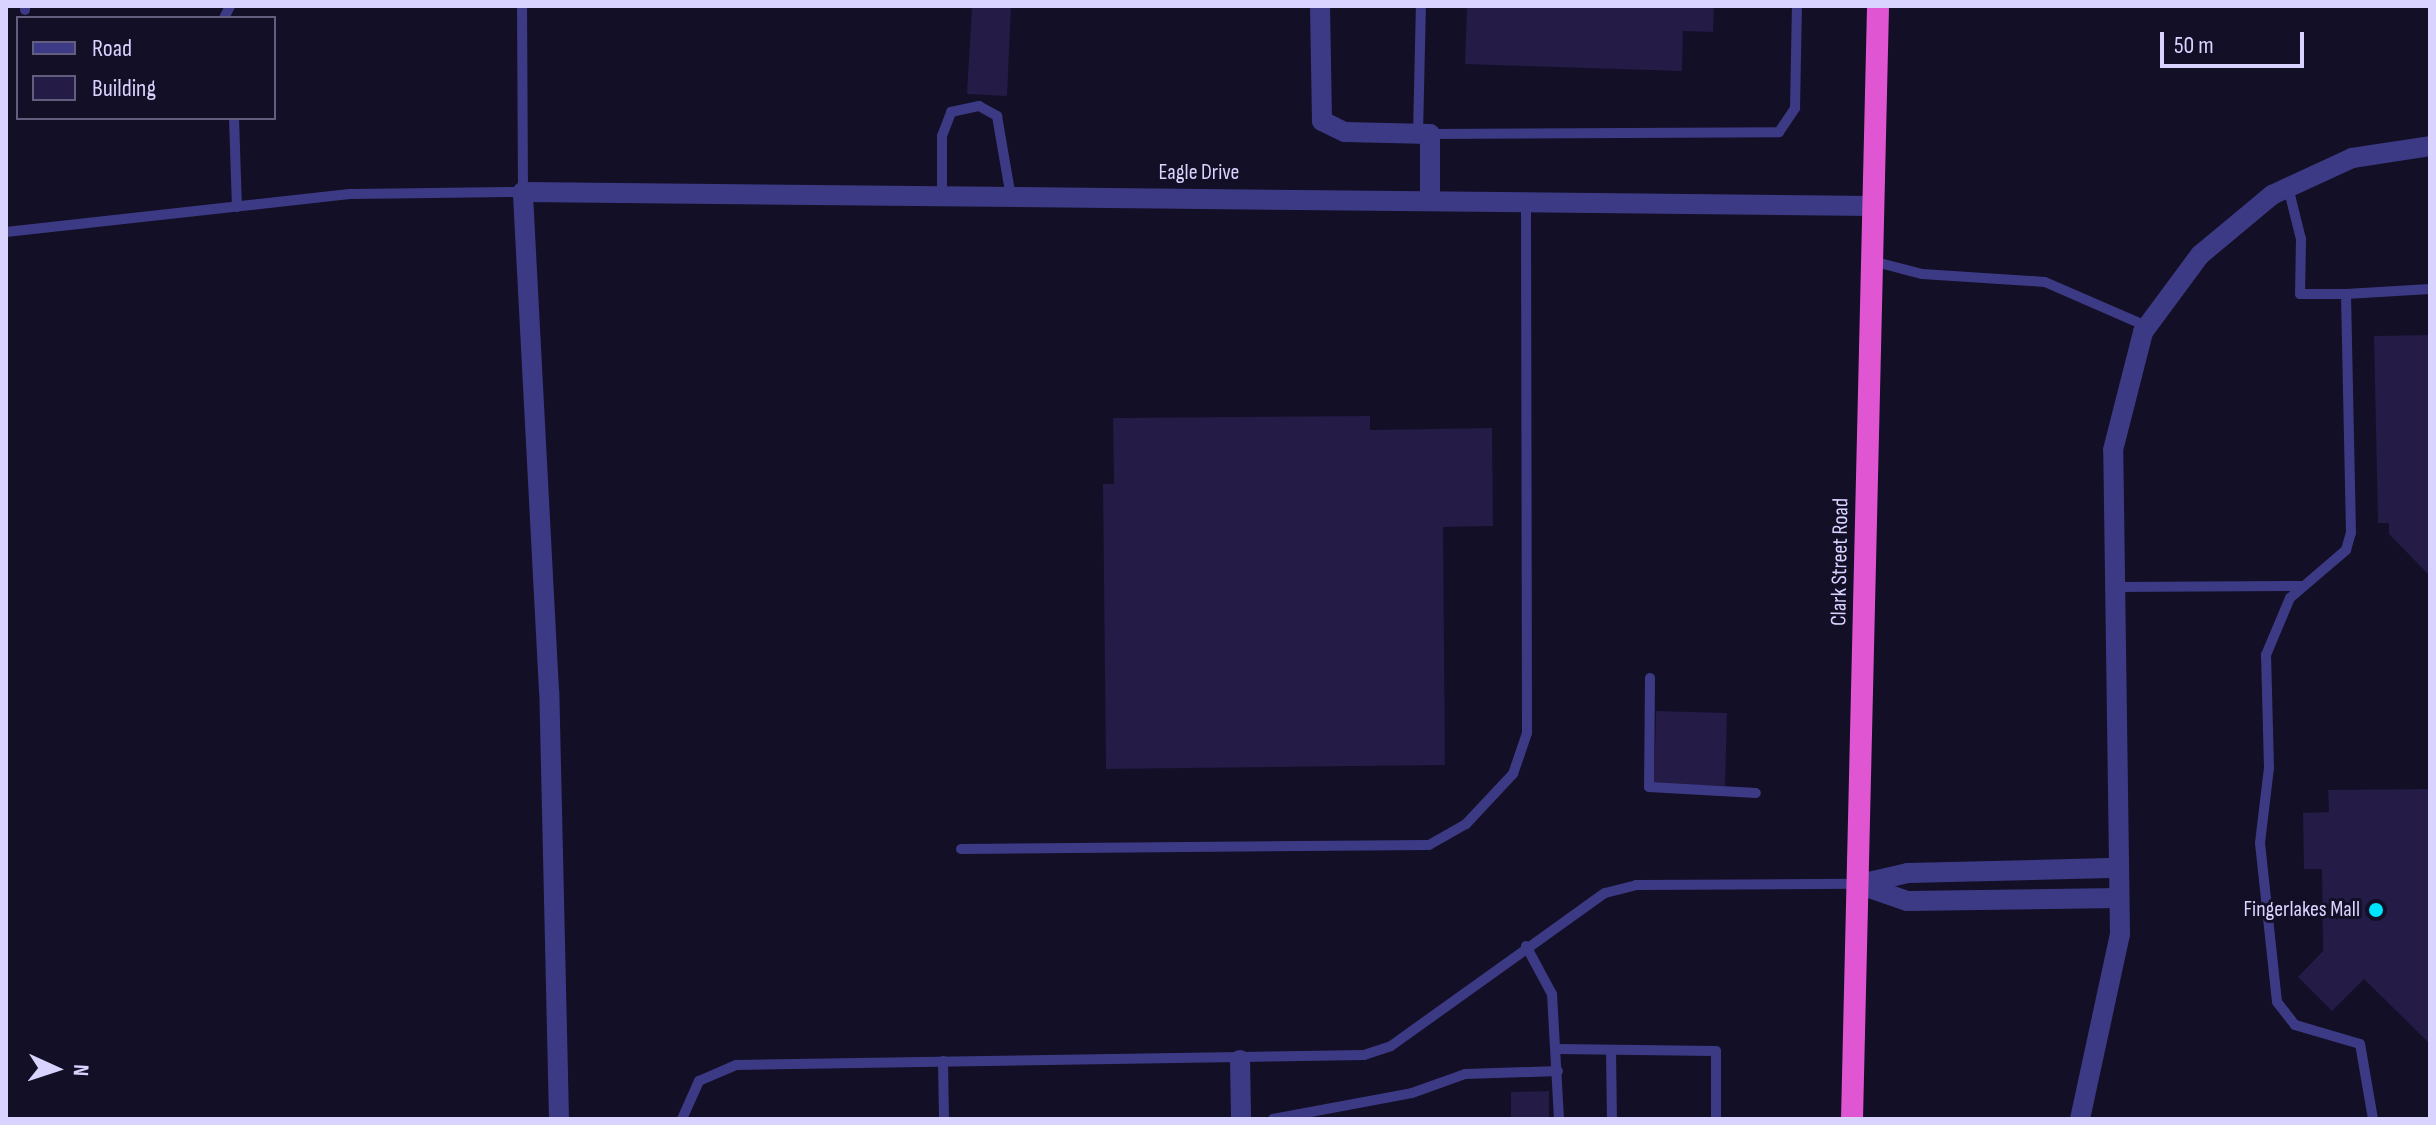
<!DOCTYPE html>
<style>
body{margin:0}
#map{position:relative;width:2436px;height:1125px;overflow:hidden;background:#130f26;font-family:"Sofia Sans Condensed",sans-serif}
div>[style]{position:absolute}
.building>*{inset:0;background:#241b47}
.service>*{height:10px;margin:-5px;padding:0 5px;transform-origin:5px;border-radius:5px;background:#3d3a85}
.minor>*{height:20px;margin:-10px;padding:0 10px;transform-origin:10px;border-radius:10px;background:#3d3a85}
.trunk>*{height:22px;margin:-11px;padding:0 11px;transform-origin:11px;border-radius:11px;background:#e055d1}
.dots>*{width:22px;height:22px;translate:-50% -50%;box-sizing:border-box;border:4px solid #130f26;border-radius:50%}
span{translate:-50% -50%;white-space:nowrap;text-align:center;line-height:1.15;-webkit-text-stroke:6px #130f26;paint-order:stroke}
.street-label{font-size:22px;color:#d9d4ff}
.poi-label{font-size:22px;color:#d9d4ff}
.right{translate:-100% -50%;text-align:right}
.frame{position:absolute;inset:0;border:8px solid #d9d4ff;pointer-events:none}
.legend{position:absolute;left:16px;top:16px;width:260px;height:104px;box-sizing:border-box;background:#130f26;border:2px solid #625e7d;margin:0;padding:10px 14px;list-style:none;font-size:24px;color:#d9d4ff}
.legend li{display:flex;align-items:center;gap:16px;height:40px}
.legend b{width:40px;border:2px solid #625e7d}
.north{position:absolute;left:16px;top:1029px;width:80px;height:80px;-webkit-text-stroke:6px #130f26;paint-order:stroke;rotate:93deg;font-size:22px;font-weight:700;line-height:32px;text-align:center;color:#d9d4ff}
.north::after{content:'';display:block;margin:auto;width:28px;height:36px;background:#d9d4ff;clip-path:polygon(50% 0,100% 100%,50% 72%,0 100%)}
.scale{position:absolute;left:2160px;top:32px;width:144px;height:36px;box-sizing:border-box;border:4px solid #d9d4ff;border-top:0;padding-left:10px;font-size:24px;line-height:28px;white-space:nowrap;color:#d9d4ff;-webkit-text-stroke:6px #130f26;paint-order:stroke}
</style>
<div id="map">
<div class="building">
<i style="clip-path:polygon(972px 6px,1011px 6px,1007px 96px,967px 94px)"></i>
<i style="clip-path:polygon(1467px 6px,1714px 6px,1713px 32px,1683px 31px,1682px 71px,1465px 64px)"></i>
<i style="clip-path:polygon(2430px 335px,2430px 572px,2427px 573px,2389px 534px,2389px 523px,2378px 523px,2374px 336px)"></i>
<i style="clip-path:polygon(1370px 416px,1370px 430px,1492px 428px,1493px 526px,1443px 527px,1445px 765px,1106px 769px,1103px 484px,1114px 484px,1113px 418px)"></i>
<i style="clip-path:polygon(1656px 711px,1727px 713px,1725px 786px,1654px 784px)"></i>
<i style="clip-path:polygon(2430px 789px,2430px 1044px,2364px 979px,2332px 1011px,2298px 977px,2323px 951px,2322px 869px,2304px 869px,2303px 813px,2329px 812px,2328px 790px)"></i>
<i style="clip-path:polygon(1549px 1091px,1549px 1119px,1511px 1119px,1511px 1092px)"></i>
</div>
<div class="service">
<i style="left:25px;top:10px;width:4px;rotate:-90deg"></i>
<i style="left:224px;top:18px;width:13px;rotate:-63deg"></i>
<i style="left:234px;top:118px;width:89px;rotate:88.1deg"></i>
<i style="left:1418px;top:134px;width:128px;rotate:-88.7deg"></i>
<i style="left:1430px;top:134px;width:349px;rotate:-0.3deg"></i>
<i style="left:1779px;top:132px;width:29px;rotate:-56deg"></i>
<i style="left:1795px;top:108px;width:102px;rotate:-88.9deg"></i>
<i style="left:2288px;top:187px;width:54px;rotate:76deg"></i>
<i style="left:2301px;top:239px;width:55px;rotate:91deg"></i>
<i style="left:2300px;top:294px;width:46px"></i>
<i style="left:942px;top:196px;width:60px;rotate:-90deg"></i>
<i style="left:942px;top:136px;width:26px;rotate:-69deg"></i>
<i style="left:951px;top:112px;width:29px;rotate:-12deg"></i>
<i style="left:979px;top:106px;width:21px;rotate:29deg"></i>
<i style="left:997px;top:116px;width:82px;rotate:80.2deg"></i>
<i style="left:6px;top:232px;width:348px;rotate:-6.3deg"></i>
<i style="left:352px;top:194px;width:171px;rotate:-0.7deg"></i>
<i style="left:523px;top:192px;width:186px;rotate:-90.3deg"></i>
<i style="left:1872px;top:261px;width:52px;rotate:14.6deg"></i>
<i style="left:1922px;top:274px;width:123px;rotate:3.7deg"></i>
<i style="left:2045px;top:282px;width:110px;rotate:23.5deg"></i>
<i style="left:2115px;top:587px;width:185px;rotate:-0.3deg"></i>
<i style="left:1650px;top:678px;width:109px;rotate:90.5deg"></i>
<i style="left:1649px;top:787px;width:107px;rotate:3.2deg"></i>
<i style="left:961px;top:849px;width:468px;rotate:-0.5deg"></i>
<i style="left:1429px;top:845px;width:43px;rotate:-29.6deg"></i>
<i style="left:1466px;top:824px;width:69px;rotate:-46.8deg"></i>
<i style="left:1513px;top:774px;width:43px;rotate:-71.1deg"></i>
<i style="left:1527px;top:733px;width:532px;rotate:-90.11deg"></i>
<i style="left:1526px;top:946px;width:55px;rotate:61.6deg"></i>
<i style="left:1552px;top:994px;width:125px;rotate:86.8deg"></i>
<i style="left:1557px;top:1049px;width:159px;rotate:0.7deg"></i>
<i style="left:1716px;top:1051px;width:68px;rotate:90deg"></i>
<i style="left:1611px;top:1050px;width:69px;rotate:89.2deg"></i>
<i style="left:943px;top:1061px;width:58px;rotate:89deg"></i>
<i style="left:682px;top:1119px;width:42px;rotate:-65.9deg"></i>
<i style="left:699px;top:1081px;width:40px;rotate:-23.4deg"></i>
<i style="left:736px;top:1065px;width:628px;rotate:-0.91deg"></i>
<i style="left:1364px;top:1055px;width:28px;rotate:-18deg"></i>
<i style="left:1391px;top:1046px;width:263px;rotate:-35.6deg"></i>
<i style="left:1605px;top:893px;width:32px;rotate:-14deg"></i>
<i style="left:1636px;top:885px;width:222px;rotate:-0.3deg"></i>
<i style="left:1273px;top:1119px;width:141px;rotate:-10.6deg"></i>
<i style="left:1412px;top:1093px;width:56px;rotate:-19.7deg"></i>
<i style="left:1465px;top:1074px;width:93px;rotate:-1.8deg"></i>
<i style="left:2373px;top:1119px;width:76px;rotate:-99.8deg"></i>
<i style="left:2360px;top:1044px;width:68px;rotate:-163.7deg"></i>
<i style="left:2295px;top:1025px;width:29px;rotate:-128deg"></i>
<i style="left:2277px;top:1002px;width:160px;rotate:-96.1deg"></i>
<i style="left:2260px;top:843px;width:76px;rotate:-83.2deg"></i>
<i style="left:2269px;top:768px;width:113px;rotate:-91.5deg"></i>
<i style="left:2266px;top:655px;width:62px;rotate:-67.2deg"></i>
<i style="left:2290px;top:598px;width:74px;rotate:-40.6deg"></i>
<i style="left:2346px;top:550px;width:18px;rotate:-74deg"></i>
<i style="left:2351px;top:533px;width:239px;rotate:-91.2deg"></i>
<i style="left:2346px;top:294px;width:84px;rotate:-3.4deg"></i>
</div>
<div class="minor">
<i style="left:1320px;top:6px;width:115px;rotate:89deg"></i>
<i style="left:1322px;top:121px;width:25px;rotate:26deg"></i>
<i style="left:1345px;top:132px;width:85px;rotate:1.3deg"></i>
<i style="left:1430px;top:134px;width:63px;rotate:90deg"></i>
<i style="left:1858px;top:884px;width:52px;rotate:19.1deg"></i>
<i style="left:1907px;top:901px;width:212px;rotate:-0.8deg"></i>
<i style="left:1860px;top:884px;width:49px;rotate:-12.9deg"></i>
<i style="left:1908px;top:873px;width:211px;rotate:-1.4deg"></i>
<i style="left:1240px;top:1060px;width:59px;rotate:89deg"></i>
<i style="left:559px;top:1119px;width:428px;rotate:-91.3deg"></i>
<i style="left:549px;top:691px;width:500px;rotate:-93deg"></i>
<i style="left:523px;top:192px;width:1351px;rotate:0.59deg"></i>
<i style="left:2080px;top:1119px;width:189px;rotate:-77.8deg"></i>
<i style="left:2120px;top:934px;width:484px;rotate:-90.8deg"></i>
<i style="left:2113px;top:450px;width:122px;rotate:-75.7deg"></i>
<i style="left:2143px;top:332px;width:96px;rotate:-53.5deg"></i>
<i style="left:2200px;top:255px;width:94px;rotate:-39.8deg"></i>
<i style="left:2272px;top:195px;width:88px;rotate:-24.8deg"></i>
<i style="left:2352px;top:158px;width:79px;rotate:-8.7deg"></i>
</div>
<div class="trunk">
<i style="left:1852px;top:1119px;width:1113px;rotate:-88.66deg"></i>
</div>
<div class="dots">
<i style="left:2376px;top:910px;background:#00e5ff"></i>
</div>
<div class="street-label">
<span style="left:1199px;top:173px">Eagle Drive</span>
<span style="left:1840px;top:562px;rotate:-89deg">Clark Street Road</span>
</div>
<div class="poi-label">
<span class="right" style="left:2360px;top:910px">Fingerlakes Mall</span>
</div>
<div class="frame"></div>
<ul class="legend">
<li><b style="height:10px;background:#3d3a85"></b>Road</li>
<li><b style="height:22px;background:#241b47"></b>Building</li>
</ul>
<div class="north">N</div>
<div class="scale">50 m</div>
</div>
